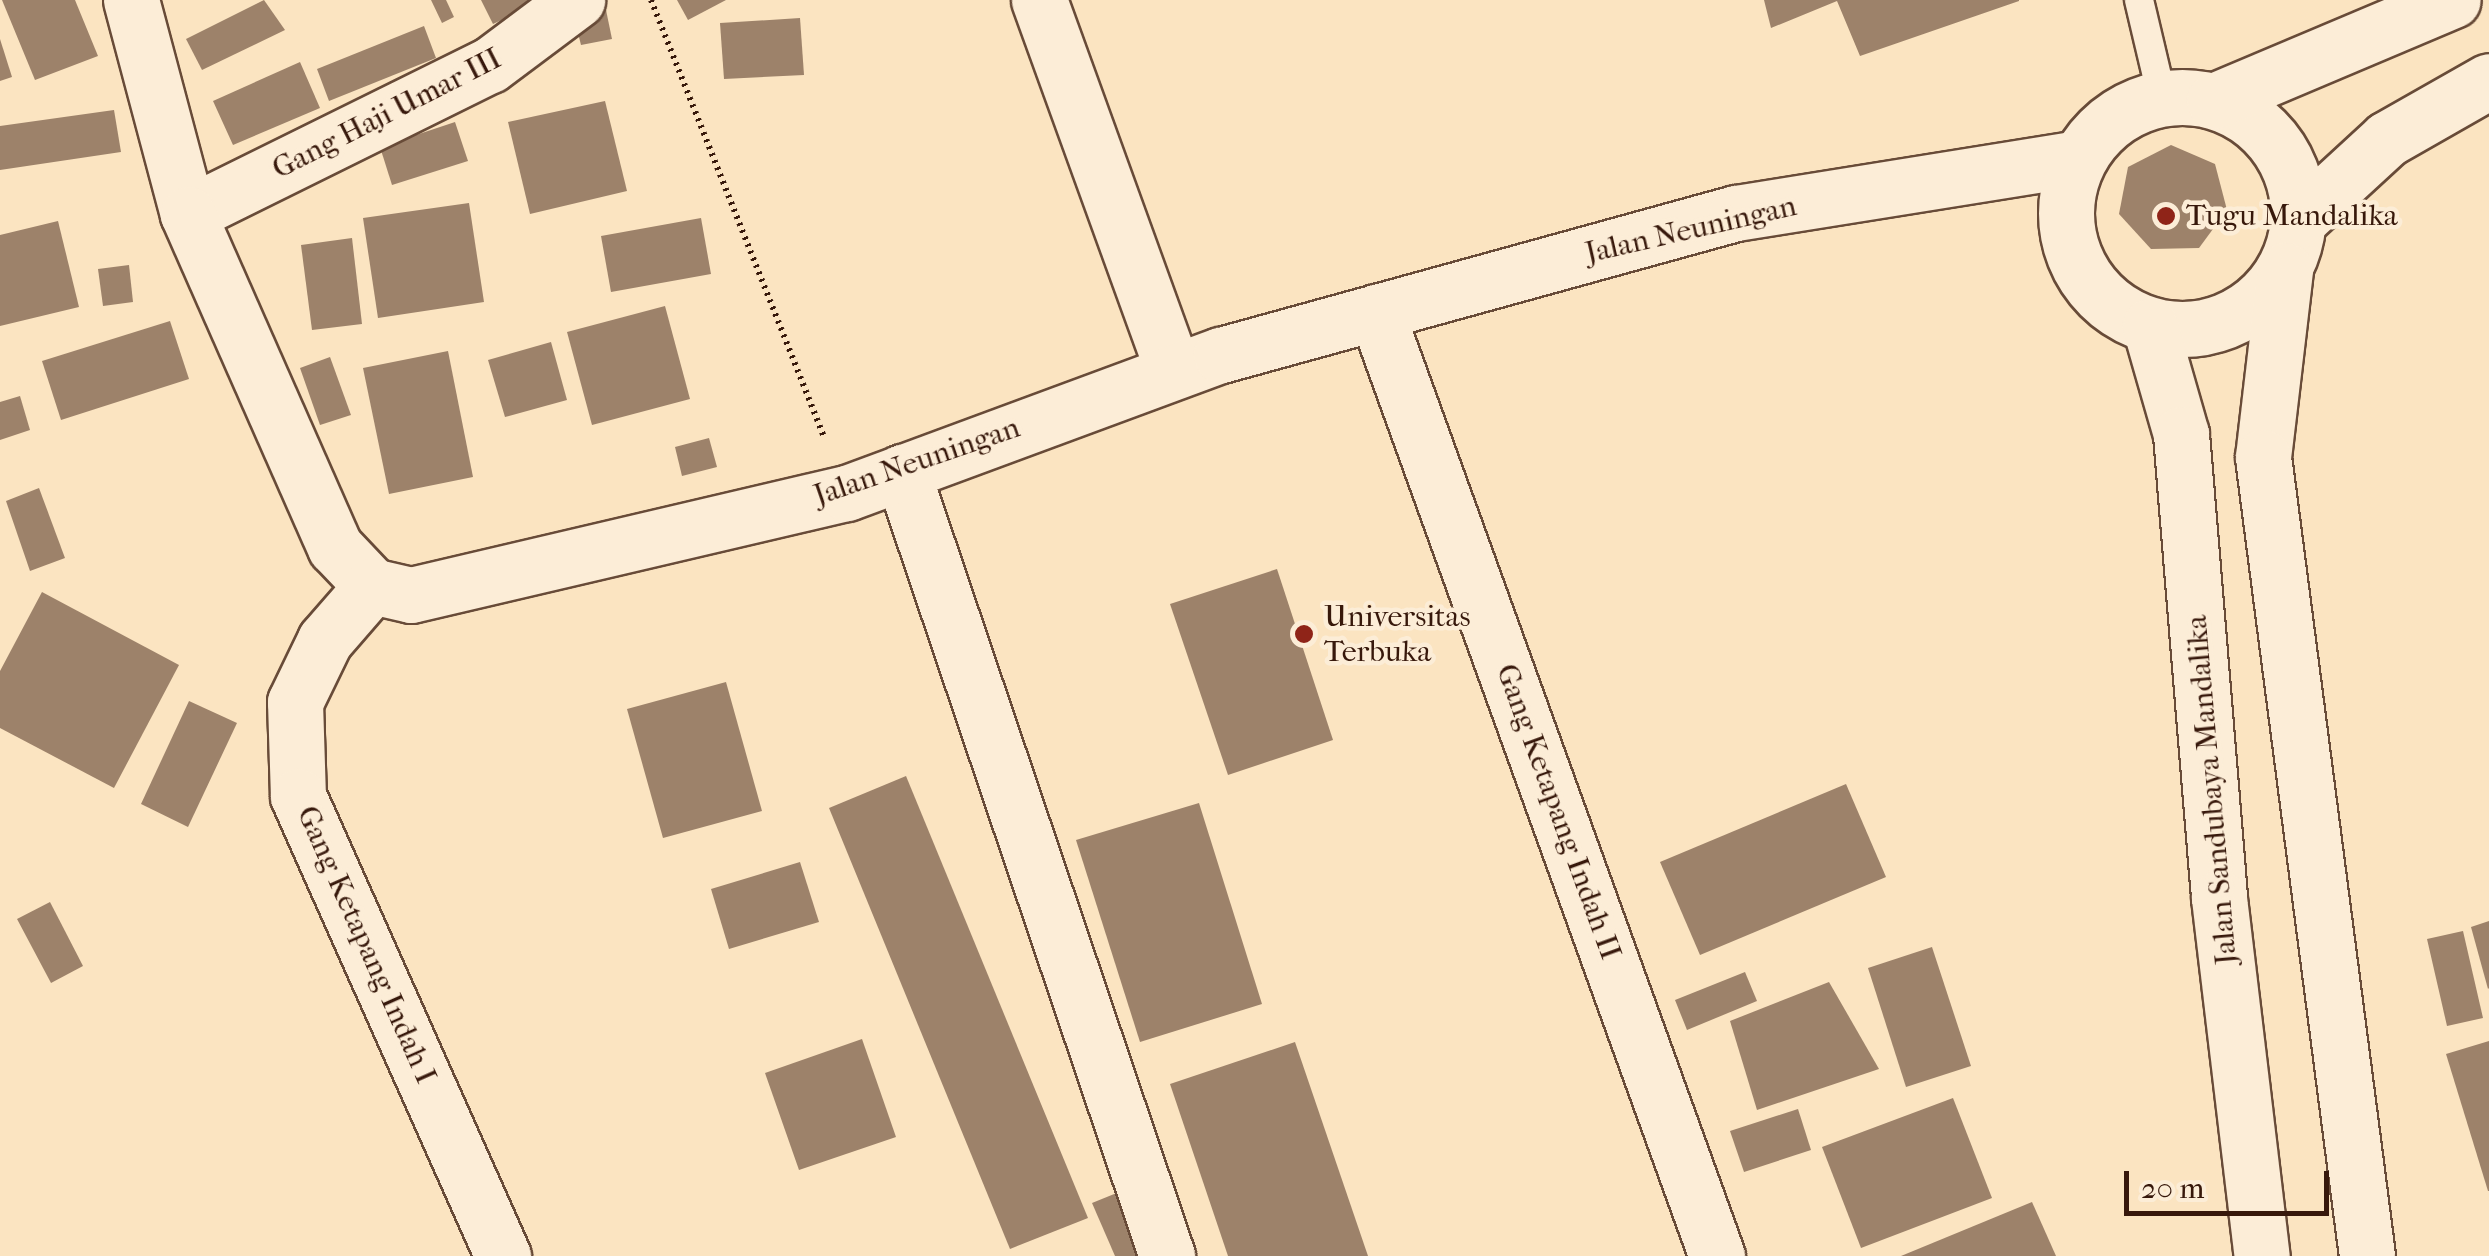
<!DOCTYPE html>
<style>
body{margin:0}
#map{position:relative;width:2489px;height:1256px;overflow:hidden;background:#fbe4c1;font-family:"IM FELL French Canon",serif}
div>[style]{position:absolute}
.building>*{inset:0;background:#9d826a}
.path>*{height:6px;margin-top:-3px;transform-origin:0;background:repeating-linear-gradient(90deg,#37180b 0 2.5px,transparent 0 7.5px)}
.roads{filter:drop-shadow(2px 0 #684b38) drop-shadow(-2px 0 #684b38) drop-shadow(0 2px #684b38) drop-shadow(0 -2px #684b38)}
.lane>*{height:28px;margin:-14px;padding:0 14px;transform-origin:14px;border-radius:14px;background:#fcedd7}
.street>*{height:55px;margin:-27.5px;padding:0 27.5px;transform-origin:27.5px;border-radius:27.5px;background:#fcedd7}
.secondary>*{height:55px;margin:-27.5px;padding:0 27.5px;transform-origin:27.5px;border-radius:27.5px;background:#fcedd7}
.secondary>.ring{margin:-27.5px;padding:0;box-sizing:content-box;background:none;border:55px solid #fcedd7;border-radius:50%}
.dots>*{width:28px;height:28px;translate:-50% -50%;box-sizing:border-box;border:5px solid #fcedd7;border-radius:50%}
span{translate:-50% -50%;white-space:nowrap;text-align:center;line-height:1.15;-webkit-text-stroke:9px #fcedd7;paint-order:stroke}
.street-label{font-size:30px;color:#37180b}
.poi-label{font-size:30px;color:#37180b}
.left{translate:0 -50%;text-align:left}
.scale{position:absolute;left:2124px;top:1171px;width:205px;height:45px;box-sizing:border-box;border:5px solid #37180b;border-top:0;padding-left:12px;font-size:30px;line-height:35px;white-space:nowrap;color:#37180b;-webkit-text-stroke:8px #fcedd7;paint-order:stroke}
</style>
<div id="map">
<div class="building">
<i style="clip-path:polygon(2px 0,75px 0,98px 56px,35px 80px)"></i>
<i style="clip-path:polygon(264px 0,285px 30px,202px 70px,186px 39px)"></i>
<i style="clip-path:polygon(431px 0,446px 0,454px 17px,442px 23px)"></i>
<i style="clip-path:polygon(481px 0,531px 0,533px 5px,493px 24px)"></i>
<i style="clip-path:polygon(677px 0,726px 0,688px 20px)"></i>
<i style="clip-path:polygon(1764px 0,2019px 0,2019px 1px,1860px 56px,1837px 1px,1771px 28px)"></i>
<i style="clip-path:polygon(606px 10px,612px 39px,581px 45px,574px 17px)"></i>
<i style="clip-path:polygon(800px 18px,804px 75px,724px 79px,720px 23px)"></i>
<i style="clip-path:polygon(424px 26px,436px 58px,329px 101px,317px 69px)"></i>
<i style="clip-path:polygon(0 39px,12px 77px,0 81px)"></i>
<i style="clip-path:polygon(300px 62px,320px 108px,233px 145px,213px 101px)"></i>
<i style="clip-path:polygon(605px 101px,627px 191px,530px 214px,508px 122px)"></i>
<i style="clip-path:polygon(114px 110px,121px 152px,0 170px,0 126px)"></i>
<i style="clip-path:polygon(455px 122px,468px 161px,392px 185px,380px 147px)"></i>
<i style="clip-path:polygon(2171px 145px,2215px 164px,2227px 210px,2199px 248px,2151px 249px,2119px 214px,2128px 167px)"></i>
<i style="clip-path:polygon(469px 203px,484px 302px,378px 318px,363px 218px)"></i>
<i style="clip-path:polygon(701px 218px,711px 274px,611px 292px,601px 236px)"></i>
<i style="clip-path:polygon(58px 221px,79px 307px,0 326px,0 235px)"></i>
<i style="clip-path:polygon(352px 238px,362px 324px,312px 330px,301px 245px)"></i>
<i style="clip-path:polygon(129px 265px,133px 302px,103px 306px,98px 269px)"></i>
<i style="clip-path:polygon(665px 306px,690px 399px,592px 425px,567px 332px)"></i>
<i style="clip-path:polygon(170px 321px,189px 379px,61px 420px,42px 361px)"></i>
<i style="clip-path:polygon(551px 342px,567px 400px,505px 417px,488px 360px)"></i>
<i style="clip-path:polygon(448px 351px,473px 477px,389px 494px,363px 368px)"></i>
<i style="clip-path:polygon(330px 357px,351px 415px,320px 425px,300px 368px)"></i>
<i style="clip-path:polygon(20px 396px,30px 430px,0 440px,0 402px)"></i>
<i style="clip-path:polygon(709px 438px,717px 467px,682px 476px,675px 447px)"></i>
<i style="clip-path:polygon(39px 488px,65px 558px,30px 571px,6px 501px)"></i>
<i style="clip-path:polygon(1277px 569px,1333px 740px,1228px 775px,1170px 604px)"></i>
<i style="clip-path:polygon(42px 592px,179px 665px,114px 788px,0 728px,0 671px)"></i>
<i style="clip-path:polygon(726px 682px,762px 811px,663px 838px,627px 709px)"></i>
<i style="clip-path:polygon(189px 701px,237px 723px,188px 827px,141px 804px)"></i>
<i style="clip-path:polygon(906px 776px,1088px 1218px,1010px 1249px,829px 808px)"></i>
<i style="clip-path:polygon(1846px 784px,1886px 877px,1700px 955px,1660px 862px)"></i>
<i style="clip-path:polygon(1199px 803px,1262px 1004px,1140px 1042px,1076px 840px)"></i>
<i style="clip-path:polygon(800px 862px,819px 922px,729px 949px,711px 889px)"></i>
<i style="clip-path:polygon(50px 902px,83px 966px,51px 983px,17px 919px)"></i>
<i style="clip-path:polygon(2489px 921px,2489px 988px,2488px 989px,2471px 927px)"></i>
<i style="clip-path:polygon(2463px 931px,2483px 1018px,2447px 1026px,2427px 939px)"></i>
<i style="clip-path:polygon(1932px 947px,1971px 1066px,1906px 1087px,1868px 968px)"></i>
<i style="clip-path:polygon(1745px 972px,1757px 1001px,1687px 1030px,1675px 1000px)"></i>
<i style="clip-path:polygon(1829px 982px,1879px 1069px,1757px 1110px,1730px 1021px)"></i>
<i style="clip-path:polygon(862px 1039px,896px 1137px,799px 1170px,765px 1073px)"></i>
<i style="clip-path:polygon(2489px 1041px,2489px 1191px,2488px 1191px,2446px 1054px)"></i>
<i style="clip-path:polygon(1295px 1042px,1368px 1256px,1228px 1256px,1170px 1084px)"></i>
<i style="clip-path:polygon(1953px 1098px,1992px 1198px,1861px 1248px,1822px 1147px)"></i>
<i style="clip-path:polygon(1798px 1109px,1811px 1150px,1744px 1172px,1730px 1131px)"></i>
<i style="clip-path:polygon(1129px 1188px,1151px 1256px,1115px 1256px,1092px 1203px)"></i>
<i style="clip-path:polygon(2032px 1202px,2056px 1256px,1901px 1256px)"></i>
</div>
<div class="path">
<i style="left:651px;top:0;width:469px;rotate:68.4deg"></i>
</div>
<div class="roads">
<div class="lane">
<i style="left:2139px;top:0;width:100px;rotate:76.7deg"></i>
</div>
<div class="street">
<i style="left:1039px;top:0;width:394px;rotate:70.1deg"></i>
<i style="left:188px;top:214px;width:337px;rotate:-26.3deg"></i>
<i style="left:490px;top:65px;width:109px;rotate:-36.8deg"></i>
<i style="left:1376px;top:312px;width:1004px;rotate:70.14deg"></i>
<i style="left:902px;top:472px;width:828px;rotate:71.32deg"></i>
</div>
<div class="secondary">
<i style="left:131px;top:0;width:221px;rotate:75.1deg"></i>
<i style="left:188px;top:214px;width:364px;rotate:66.2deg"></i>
<i style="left:335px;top:547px;width:54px;rotate:46.5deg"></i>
<i style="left:372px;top:586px;width:40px;rotate:13deg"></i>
<i style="left:411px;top:595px;width:448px;rotate:-13.2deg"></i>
<i style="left:847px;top:493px;width:399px;rotate:-20.3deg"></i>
<i style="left:1221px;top:355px;width:534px;rotate:-15.42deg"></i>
<i style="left:1736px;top:213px;width:347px;rotate:-9.1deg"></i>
<i class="ring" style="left:2066px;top:97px;width:177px;height:177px"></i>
<i style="left:2214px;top:101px;width:259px;rotate:-22.9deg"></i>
<i style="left:2299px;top:220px;width:120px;rotate:-42.6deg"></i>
<i style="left:2387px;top:139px;width:117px;rotate:-29.6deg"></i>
<i style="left:2285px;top:270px;width:188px;rotate:96.7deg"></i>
<i style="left:2263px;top:457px;width:806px;rotate:82.58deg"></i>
<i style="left:2150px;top:326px;width:112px;rotate:74deg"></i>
<i style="left:2181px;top:434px;width:466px;rotate:85.3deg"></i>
<i style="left:2219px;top:898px;width:361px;rotate:83.2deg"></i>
<i style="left:372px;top:586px;width:72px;rotate:131deg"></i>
<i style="left:325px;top:640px;width:69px;rotate:115.8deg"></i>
<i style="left:295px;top:702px;width:94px;rotate:88.2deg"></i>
<i style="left:298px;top:796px;width:504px;rotate:65.98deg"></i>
</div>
</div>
<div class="dots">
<i style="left:2166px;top:216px;background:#8f2418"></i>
<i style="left:1304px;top:634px;background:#8f2418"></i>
</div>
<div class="street-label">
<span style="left:387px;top:114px;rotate:-27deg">Gang Haji Umar III</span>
<span style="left:1691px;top:230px;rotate:-13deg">Jalan Neuningan</span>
<span style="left:917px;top:462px;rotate:-19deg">Jalan Neuningan</span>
<span style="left:2212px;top:790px;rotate:-95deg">Jalan Sandubaya Mandalika</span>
<span style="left:1558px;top:812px;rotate:70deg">Gang Ketapang Indah II</span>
<span style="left:366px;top:945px;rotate:66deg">Gang Ketapang Indah I</span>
</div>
<div class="poi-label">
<span class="left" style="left:2186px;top:216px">Tugu Mandalika</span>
<span class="left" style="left:1324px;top:634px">Universitas<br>Terbuka</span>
</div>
<div class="scale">20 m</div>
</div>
